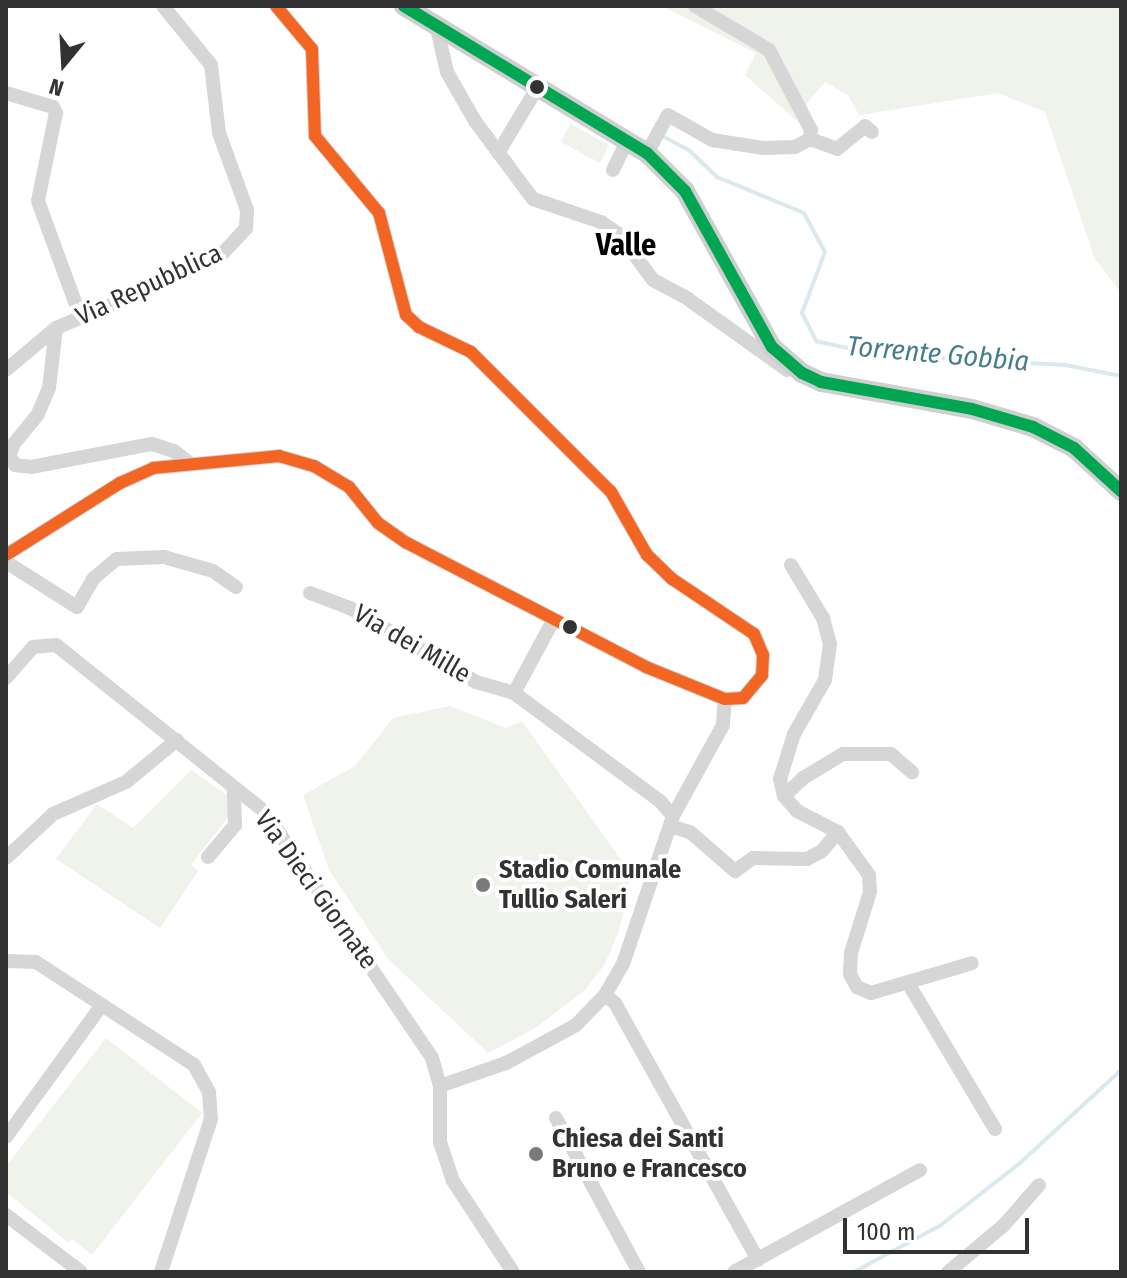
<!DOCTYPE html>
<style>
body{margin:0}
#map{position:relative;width:1127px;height:1278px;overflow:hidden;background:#fff;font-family:"Fira Sans Condensed",sans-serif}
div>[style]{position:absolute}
.green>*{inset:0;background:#f0f2ec}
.stream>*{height:4px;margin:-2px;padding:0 2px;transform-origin:2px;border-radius:2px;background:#dae9ee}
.street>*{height:14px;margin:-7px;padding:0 7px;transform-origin:7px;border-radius:7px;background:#d6d6d6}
.secondary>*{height:20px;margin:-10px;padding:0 10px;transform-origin:10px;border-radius:10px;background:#cfcfcf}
.bus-1>*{height:12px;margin:-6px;padding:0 6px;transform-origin:6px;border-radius:6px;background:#f26522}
.bus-2>*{height:12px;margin:-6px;padding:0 6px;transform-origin:6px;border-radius:6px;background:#00a651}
.dots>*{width:22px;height:22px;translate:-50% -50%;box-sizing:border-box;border:4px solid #fff;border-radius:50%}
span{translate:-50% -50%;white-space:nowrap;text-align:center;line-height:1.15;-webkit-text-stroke:8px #fff;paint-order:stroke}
.street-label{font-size:26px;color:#323232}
.poi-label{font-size:26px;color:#323232;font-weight:700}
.left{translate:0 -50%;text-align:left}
.water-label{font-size:28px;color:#457d8f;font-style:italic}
.quarter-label{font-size:30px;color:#000;font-weight:700}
.frame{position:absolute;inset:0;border:8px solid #323232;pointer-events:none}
.north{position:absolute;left:24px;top:24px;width:80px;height:80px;-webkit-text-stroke:6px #fff;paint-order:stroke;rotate:198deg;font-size:22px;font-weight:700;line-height:32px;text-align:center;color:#323232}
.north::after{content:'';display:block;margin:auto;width:28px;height:36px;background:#323232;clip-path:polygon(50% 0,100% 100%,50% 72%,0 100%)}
.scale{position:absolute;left:843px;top:1218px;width:186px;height:36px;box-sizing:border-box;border:4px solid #323232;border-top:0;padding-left:10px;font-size:24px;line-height:28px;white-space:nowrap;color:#323232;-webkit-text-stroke:6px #fff;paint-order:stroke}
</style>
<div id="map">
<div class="green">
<i style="clip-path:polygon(662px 6px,1121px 6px,1121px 293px,1095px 259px,1045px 112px,998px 93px,859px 115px,848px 95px,825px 82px,804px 107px,805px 128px,745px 75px,756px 53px)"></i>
<i style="clip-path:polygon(570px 124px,609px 145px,600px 163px,561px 142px)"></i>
<i style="clip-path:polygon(450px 706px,506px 728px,522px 721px,635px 879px,620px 891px,627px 900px,618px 933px,605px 964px,585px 990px,537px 1027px,488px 1053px,388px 959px,329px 870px,303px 795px,355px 766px,393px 718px)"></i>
<i style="clip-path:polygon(191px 770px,228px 796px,229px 816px,191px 865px,198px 871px,160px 928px,56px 859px,97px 804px,133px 828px)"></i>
<i style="clip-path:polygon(106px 1038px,202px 1113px,92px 1255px,72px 1239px,69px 1243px,6px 1192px,6px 1166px)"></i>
</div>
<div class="stream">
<i style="left:664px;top:137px;width:30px;rotate:28deg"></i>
<i style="left:690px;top:151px;width:37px;rotate:44deg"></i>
<i style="left:717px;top:177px;width:94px;rotate:22.5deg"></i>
<i style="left:804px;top:213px;width:44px;rotate:61.7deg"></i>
<i style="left:825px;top:252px;width:65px;rotate:110.7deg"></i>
<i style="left:802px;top:313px;width:31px;rotate:63deg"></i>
<i style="left:816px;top:341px;width:59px;rotate:12.6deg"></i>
<i style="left:874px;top:354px;width:191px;rotate:3.3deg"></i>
<i style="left:1065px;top:365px;width:57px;rotate:11.1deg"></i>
<i style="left:854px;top:1272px;width:99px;rotate:-28.4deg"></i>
<i style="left:941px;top:1225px;width:100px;rotate:-38.1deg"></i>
<i style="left:1020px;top:1163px;width:137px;rotate:-42.6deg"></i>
</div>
<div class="street">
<i style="left:695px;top:6px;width:86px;rotate:30.7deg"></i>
<i style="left:769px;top:50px;width:90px;rotate:62.3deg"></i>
<i style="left:811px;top:130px;width:9px;rotate:96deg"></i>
<i style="left:437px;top:28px;width:45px;rotate:77.2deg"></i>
<i style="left:447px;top:72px;width:56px;rotate:60.3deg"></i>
<i style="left:475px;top:121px;width:97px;rotate:53.4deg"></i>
<i style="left:533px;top:199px;width:72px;rotate:18.7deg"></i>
<i style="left:601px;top:222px;width:22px;rotate:34deg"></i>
<i style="left:619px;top:234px;width:57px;rotate:53.5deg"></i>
<i style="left:653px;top:280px;width:40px;rotate:28deg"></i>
<i style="left:688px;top:299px;width:122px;rotate:35.6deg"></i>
<i style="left:6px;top:93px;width:49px;rotate:16.6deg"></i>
<i style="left:53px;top:107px;width:7px;rotate:63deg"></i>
<i style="left:56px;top:113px;width:90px;rotate:101.6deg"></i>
<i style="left:38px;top:201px;width:122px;rotate:69.9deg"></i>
<i style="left:498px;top:153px;width:74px;rotate:-58.9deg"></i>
<i style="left:647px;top:153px;width:43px;rotate:-61.1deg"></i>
<i style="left:668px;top:115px;width:51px;rotate:29.6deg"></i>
<i style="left:712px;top:140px;width:53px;rotate:8.7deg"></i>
<i style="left:764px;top:148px;width:31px;rotate:-2deg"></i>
<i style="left:795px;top:147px;width:17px;rotate:-28deg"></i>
<i style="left:810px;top:139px;width:29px;rotate:20deg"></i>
<i style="left:837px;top:149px;width:36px;rotate:-39deg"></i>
<i style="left:865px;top:126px;width:9px;rotate:41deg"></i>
<i style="left:613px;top:170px;width:32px;rotate:-64deg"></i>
<i style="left:56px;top:328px;width:60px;rotate:96.7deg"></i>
<i style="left:49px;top:388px;width:28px;rotate:113deg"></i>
<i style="left:38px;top:414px;width:38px;rotate:129deg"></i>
<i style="left:14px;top:444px;width:13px;rotate:113deg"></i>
<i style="left:9px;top:456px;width:11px;rotate:56deg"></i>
<i style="left:15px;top:465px;width:16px;rotate:7deg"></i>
<i style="left:31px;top:467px;width:123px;rotate:-10.8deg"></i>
<i style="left:152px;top:444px;width:23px;rotate:18deg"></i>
<i style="left:174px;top:451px;width:18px;rotate:38deg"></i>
<i style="left:6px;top:370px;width:65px;rotate:-40deg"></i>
<i style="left:56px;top:328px;width:138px;rotate:-23deg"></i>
<i style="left:183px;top:274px;width:45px;rotate:-27.7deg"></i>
<i style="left:223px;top:253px;width:34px;rotate:-47deg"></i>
<i style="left:246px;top:228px;width:18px;rotate:-87deg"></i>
<i style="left:247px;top:210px;width:82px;rotate:-110deg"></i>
<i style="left:219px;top:133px;width:68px;rotate:-96.7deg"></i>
<i style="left:211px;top:65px;width:76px;rotate:-129.1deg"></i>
<i style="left:6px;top:555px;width:135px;rotate:-32.3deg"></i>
<i style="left:120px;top:483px;width:36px;rotate:-24deg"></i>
<i style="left:153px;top:468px;width:127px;rotate:-5.4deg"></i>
<i style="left:279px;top:456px;width:36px;rotate:16deg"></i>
<i style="left:314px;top:466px;width:41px;rotate:31deg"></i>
<i style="left:349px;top:487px;width:46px;rotate:51.1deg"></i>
<i style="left:378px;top:523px;width:35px;rotate:35deg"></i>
<i style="left:407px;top:543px;width:269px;rotate:27.4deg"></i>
<i style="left:646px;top:667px;width:85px;rotate:22.1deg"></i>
<i style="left:725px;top:699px;width:18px;rotate:-3deg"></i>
<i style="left:743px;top:698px;width:30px;rotate:-50deg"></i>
<i style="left:762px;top:675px;width:20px;rotate:-87deg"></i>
<i style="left:763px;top:655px;width:23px;rotate:-113deg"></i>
<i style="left:754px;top:634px;width:99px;rotate:-146.1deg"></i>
<i style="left:672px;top:579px;width:35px;rotate:-136deg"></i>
<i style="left:647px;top:555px;width:73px;rotate:-119.7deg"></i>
<i style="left:611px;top:492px;width:198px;rotate:-135deg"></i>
<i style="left:471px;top:352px;width:58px;rotate:-154.3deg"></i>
<i style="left:419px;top:327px;width:18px;rotate:-137deg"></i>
<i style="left:406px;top:315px;width:106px;rotate:-104.8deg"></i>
<i style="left:379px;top:213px;width:100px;rotate:-129.7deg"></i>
<i style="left:315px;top:136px;width:87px;rotate:-92deg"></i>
<i style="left:312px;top:49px;width:56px;rotate:-129.9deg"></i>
<i style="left:6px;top:562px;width:84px;rotate:32.4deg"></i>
<i style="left:77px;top:607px;width:34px;rotate:-60deg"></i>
<i style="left:94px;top:578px;width:30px;rotate:-40deg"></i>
<i style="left:117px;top:559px;width:47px;rotate:-2.4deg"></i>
<i style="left:164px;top:557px;width:51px;rotate:15.9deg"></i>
<i style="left:213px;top:571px;width:28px;rotate:35deg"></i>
<i style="left:791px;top:565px;width:62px;rotate:58.9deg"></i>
<i style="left:823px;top:618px;width:27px;rotate:75deg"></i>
<i style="left:830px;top:644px;width:36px;rotate:98deg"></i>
<i style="left:825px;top:680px;width:62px;rotate:119.9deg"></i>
<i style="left:794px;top:734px;width:47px;rotate:107.3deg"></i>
<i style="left:780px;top:779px;width:17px;rotate:77deg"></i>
<i style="left:784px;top:796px;width:20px;rotate:49deg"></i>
<i style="left:797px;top:811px;width:46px;rotate:27.1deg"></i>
<i style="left:310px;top:593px;width:43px;rotate:20.6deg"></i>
<i style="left:350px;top:608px;width:146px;rotate:30.4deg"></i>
<i style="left:476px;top:682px;width:40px;rotate:16deg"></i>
<i style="left:514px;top:693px;width:182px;rotate:36.5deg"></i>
<i style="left:660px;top:801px;width:20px;rotate:49deg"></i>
<i style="left:6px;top:678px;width:41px;rotate:-48.9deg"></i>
<i style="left:33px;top:647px;width:23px;rotate:-5deg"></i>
<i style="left:56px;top:645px;width:268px;rotate:38.6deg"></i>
<i style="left:265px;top:812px;width:297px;rotate:55.8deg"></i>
<i style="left:432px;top:1058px;width:29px;rotate:74deg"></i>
<i style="left:440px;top:1086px;width:56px;rotate:90deg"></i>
<i style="left:440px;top:1142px;width:41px;rotate:71.6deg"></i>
<i style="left:453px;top:1181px;width:109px;rotate:56.6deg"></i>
<i style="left:514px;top:693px;width:82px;rotate:-61.6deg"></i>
<i style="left:784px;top:796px;width:26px;rotate:-43deg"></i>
<i style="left:803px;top:778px;width:47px;rotate:-31deg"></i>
<i style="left:843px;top:754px;width:48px"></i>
<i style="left:891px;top:754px;width:28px;rotate:41deg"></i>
<i style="left:670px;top:826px;width:21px;rotate:17deg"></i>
<i style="left:690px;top:832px;width:60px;rotate:40.9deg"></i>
<i style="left:735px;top:871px;width:22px;rotate:-36deg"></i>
<i style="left:753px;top:858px;width:54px;rotate:1.1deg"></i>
<i style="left:807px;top:859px;width:17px;rotate:-28deg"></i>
<i style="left:822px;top:851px;width:25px;rotate:-50deg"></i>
<i style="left:838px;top:832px;width:53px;rotate:54.2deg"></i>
<i style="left:869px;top:875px;width:17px;rotate:87deg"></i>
<i style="left:870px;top:892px;width:64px;rotate:107.3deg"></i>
<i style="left:851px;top:953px;width:21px;rotate:93deg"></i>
<i style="left:850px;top:974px;width:15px;rotate:62deg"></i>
<i style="left:857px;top:987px;width:15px;rotate:23deg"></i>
<i style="left:871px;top:993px;width:105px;rotate:-16.5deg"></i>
<i style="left:208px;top:857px;width:42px;rotate:-49.8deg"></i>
<i style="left:235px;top:825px;width:38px;rotate:-92deg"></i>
<i style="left:6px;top:858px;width:64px;rotate:-43.1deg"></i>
<i style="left:53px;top:814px;width:80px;rotate:-23.7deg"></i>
<i style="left:126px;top:782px;width:66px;rotate:-39.5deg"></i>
<i style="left:6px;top:961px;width:30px;rotate:2deg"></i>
<i style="left:36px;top:962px;width:189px;rotate:33.1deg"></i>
<i style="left:194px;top:1065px;width:31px;rotate:61deg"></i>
<i style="left:209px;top:1092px;width:27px;rotate:86deg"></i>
<i style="left:211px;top:1119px;width:161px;rotate:108.1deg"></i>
<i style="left:908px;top:983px;width:170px;rotate:59.2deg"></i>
<i style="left:605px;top:995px;width:13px;rotate:39deg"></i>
<i style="left:615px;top:1003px;width:294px;rotate:60.9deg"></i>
<i style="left:440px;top:1086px;width:70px;rotate:-19.2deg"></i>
<i style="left:506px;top:1063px;width:80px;rotate:-28.5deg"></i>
<i style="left:576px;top:1025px;width:42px;rotate:-46deg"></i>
<i style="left:605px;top:995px;width:36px;rotate:-60deg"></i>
<i style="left:623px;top:964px;width:156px;rotate:-71.3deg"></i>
<i style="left:673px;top:816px;width:104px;rotate:-61.2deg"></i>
<i style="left:723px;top:725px;width:26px;rotate:-86deg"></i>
<i style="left:556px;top:1118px;width:175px;rotate:61.7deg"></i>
<i style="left:6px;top:1137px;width:163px;rotate:-54deg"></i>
<i style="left:6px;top:1215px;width:94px;rotate:37.2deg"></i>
<i style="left:734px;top:1272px;width:212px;rotate:-28.7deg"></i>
<i style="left:948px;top:1272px;width:73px;rotate:-40deg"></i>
<i style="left:1004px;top:1225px;width:53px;rotate:-48.8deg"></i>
</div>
<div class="secondary">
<i style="left:404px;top:6px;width:284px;rotate:31.2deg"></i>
<i style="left:647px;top:153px;width:54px;rotate:45deg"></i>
<i style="left:685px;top:191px;width:179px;rotate:60.9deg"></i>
<i style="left:772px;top:347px;width:40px;rotate:41deg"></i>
<i style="left:802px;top:373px;width:21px;rotate:25deg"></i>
<i style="left:821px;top:382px;width:153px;rotate:10.1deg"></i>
<i style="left:972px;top:409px;width:64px;rotate:16.4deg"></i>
<i style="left:1033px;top:427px;width:46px;rotate:27.1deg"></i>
<i style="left:1074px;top:448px;width:64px;rotate:42.5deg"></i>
</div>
<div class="bus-1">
<i style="left:6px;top:555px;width:135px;rotate:-32.3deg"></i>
<i style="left:120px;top:483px;width:36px;rotate:-24deg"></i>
<i style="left:153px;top:468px;width:127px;rotate:-5.4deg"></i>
<i style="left:279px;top:456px;width:36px;rotate:16deg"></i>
<i style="left:314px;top:466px;width:41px;rotate:31deg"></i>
<i style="left:349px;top:487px;width:46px;rotate:51.1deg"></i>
<i style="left:378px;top:523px;width:35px;rotate:35deg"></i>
<i style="left:407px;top:543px;width:269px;rotate:27.4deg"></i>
<i style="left:646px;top:667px;width:85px;rotate:22.1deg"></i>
<i style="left:725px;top:699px;width:18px;rotate:-3deg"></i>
<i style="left:743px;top:698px;width:30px;rotate:-50deg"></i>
<i style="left:762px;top:675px;width:20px;rotate:-87deg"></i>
<i style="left:763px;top:655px;width:23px;rotate:-113deg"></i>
<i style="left:754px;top:634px;width:99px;rotate:-146.1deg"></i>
<i style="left:672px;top:579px;width:35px;rotate:-136deg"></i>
<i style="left:647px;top:555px;width:73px;rotate:-119.7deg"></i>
<i style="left:611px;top:492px;width:198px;rotate:-135deg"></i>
<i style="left:471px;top:352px;width:58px;rotate:-154.3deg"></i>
<i style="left:419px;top:327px;width:18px;rotate:-137deg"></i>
<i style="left:406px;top:315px;width:106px;rotate:-104.8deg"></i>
<i style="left:379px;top:213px;width:100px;rotate:-129.7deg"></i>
<i style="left:315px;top:136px;width:87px;rotate:-92deg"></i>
<i style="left:312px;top:49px;width:56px;rotate:-129.9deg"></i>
</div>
<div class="bus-2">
<i style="left:404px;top:6px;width:284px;rotate:31.2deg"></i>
<i style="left:647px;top:153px;width:54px;rotate:45deg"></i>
<i style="left:685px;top:191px;width:179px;rotate:60.9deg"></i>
<i style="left:772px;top:347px;width:40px;rotate:41deg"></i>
<i style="left:802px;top:373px;width:21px;rotate:25deg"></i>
<i style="left:821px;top:382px;width:153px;rotate:10.1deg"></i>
<i style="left:972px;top:409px;width:64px;rotate:16.4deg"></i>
<i style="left:1033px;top:427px;width:46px;rotate:27.1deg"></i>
<i style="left:1074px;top:448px;width:64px;rotate:42.5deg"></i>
</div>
<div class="dots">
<i style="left:537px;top:87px;background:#323232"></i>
<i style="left:570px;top:627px;background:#323232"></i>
<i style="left:483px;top:885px;background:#7a7a7a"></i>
<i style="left:536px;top:1154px;background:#7a7a7a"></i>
</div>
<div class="street-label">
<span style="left:149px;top:285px;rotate:-25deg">Via Repubblica</span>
<span style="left:412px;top:644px;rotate:30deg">Via dei Mille</span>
<span style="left:316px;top:890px;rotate:54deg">Via Dieci Giornate</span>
</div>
<div class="poi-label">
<span class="left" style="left:499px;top:885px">Stadio Comunale<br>Tullio Saleri</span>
<span class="left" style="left:552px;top:1154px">Chiesa dei Santi<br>Bruno e Francesco</span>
</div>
<div class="water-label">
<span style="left:938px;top:354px;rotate:5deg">Torrente Gobbia</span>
</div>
<div class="quarter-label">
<span style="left:626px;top:245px">Valle</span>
</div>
<div class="frame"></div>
<div class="north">N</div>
<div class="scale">100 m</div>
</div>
